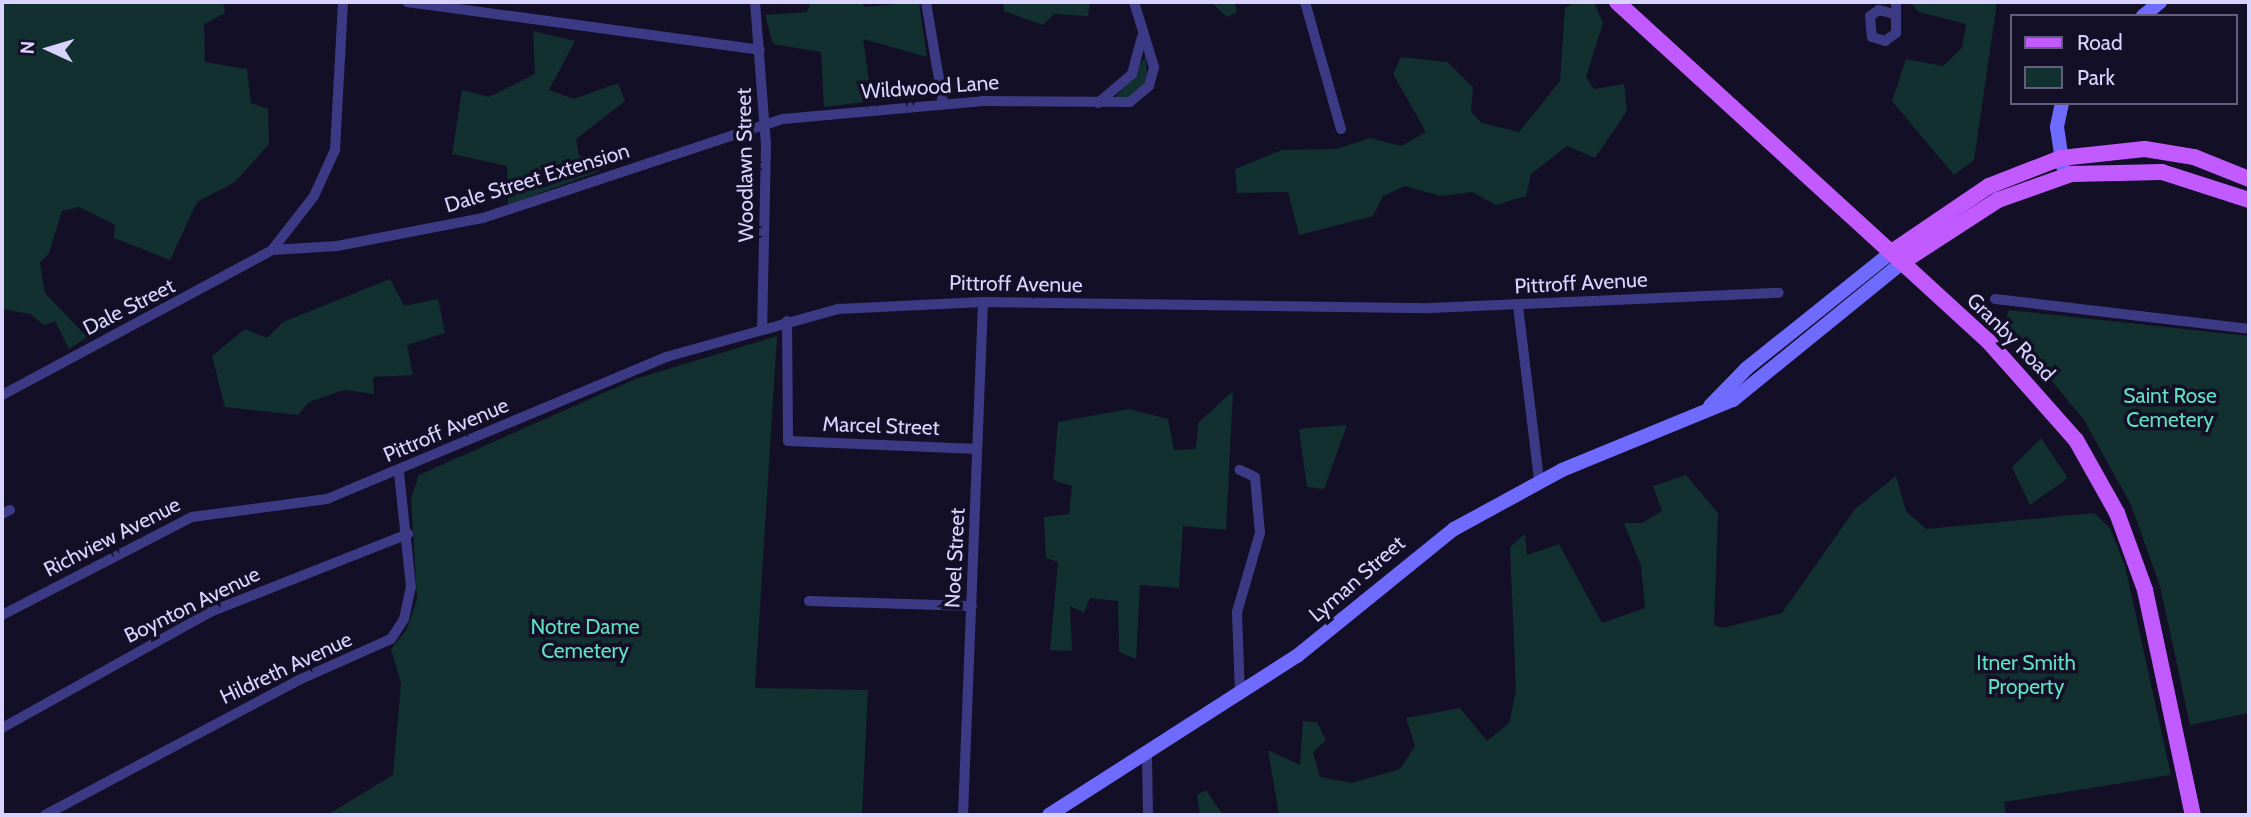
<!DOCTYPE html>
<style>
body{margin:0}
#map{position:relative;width:2251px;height:817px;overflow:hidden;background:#130f26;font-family:Cabin,sans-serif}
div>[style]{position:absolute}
.green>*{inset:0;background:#12302f}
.minor>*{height:10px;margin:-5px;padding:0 5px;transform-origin:5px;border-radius:5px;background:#3d3a85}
.secondary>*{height:14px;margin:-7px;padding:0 7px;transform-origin:7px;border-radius:7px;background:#6f6bff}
.primary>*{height:16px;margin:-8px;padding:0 8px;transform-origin:8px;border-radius:8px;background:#c25bff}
span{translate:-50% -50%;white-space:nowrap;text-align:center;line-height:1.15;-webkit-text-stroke:7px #130f26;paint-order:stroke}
.street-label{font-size:21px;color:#d9d4ff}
.park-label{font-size:21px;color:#5fe0c0}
.frame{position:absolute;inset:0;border:4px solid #d9d4ff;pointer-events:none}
.legend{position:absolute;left:2010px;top:14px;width:228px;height:91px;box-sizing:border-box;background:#130f26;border:2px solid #625e7d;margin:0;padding:9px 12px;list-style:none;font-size:21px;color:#d9d4ff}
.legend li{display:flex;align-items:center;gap:14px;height:35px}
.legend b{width:35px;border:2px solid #625e7d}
.north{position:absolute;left:14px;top:14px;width:70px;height:70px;-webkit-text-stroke:5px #130f26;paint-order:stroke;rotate:274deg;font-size:19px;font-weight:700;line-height:28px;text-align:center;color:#d9d4ff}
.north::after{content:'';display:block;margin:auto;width:24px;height:32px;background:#d9d4ff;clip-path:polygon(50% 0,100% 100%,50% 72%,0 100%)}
</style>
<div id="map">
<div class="green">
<i style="clip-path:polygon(2px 2px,223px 2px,225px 13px,204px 24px,205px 62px,247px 69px,251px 103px,268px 109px,269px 144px,235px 182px,197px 202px,170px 260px,114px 238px,115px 225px,79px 207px,62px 211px,49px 253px,40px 263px,45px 293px,87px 337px,69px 349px,55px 321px,44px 325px,30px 314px,2px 309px)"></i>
<i style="clip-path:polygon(811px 2px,862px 2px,864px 7px,919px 2px,927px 57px,863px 39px,872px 101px,824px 107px,821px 52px,773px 44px,765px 15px,807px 12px)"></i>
<i style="clip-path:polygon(1003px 2px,1090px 2px,1088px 16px,1054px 14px,1043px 25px,1004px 11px)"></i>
<i style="clip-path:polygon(1211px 2px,1234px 2px,1237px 12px,1227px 17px)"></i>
<i style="clip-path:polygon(1575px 2px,1594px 2px,1603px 23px,1586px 77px,1594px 89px,1624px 84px,1627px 111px,1595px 158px,1567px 146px,1531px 174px,1526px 196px,1496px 205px,1472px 192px,1440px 196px,1405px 186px,1383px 196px,1373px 216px,1299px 235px,1288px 192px,1237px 193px,1235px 169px,1282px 150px,1336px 149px,1370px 138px,1401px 146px,1426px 132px,1393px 74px,1401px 57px,1447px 62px,1473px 87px,1471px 112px,1482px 123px,1519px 132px,1560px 81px,1565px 8px)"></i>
<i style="clip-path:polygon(1910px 2px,1997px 2px,1974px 160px,1954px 175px,1892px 101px,1906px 59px,1943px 66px,1962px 48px,1966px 24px,1919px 12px)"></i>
<i style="clip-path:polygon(533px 31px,575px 41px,549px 90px,574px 99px,618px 83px,625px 101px,576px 139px,579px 156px,596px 157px,600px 171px,508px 205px,507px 166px,452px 154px,462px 90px,489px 97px,535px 74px)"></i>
<i style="clip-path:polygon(1146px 56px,1147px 83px,1127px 99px,1115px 98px)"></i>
<i style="clip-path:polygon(390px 279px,404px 306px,438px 299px,445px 333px,407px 345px,413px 375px,373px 377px,374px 394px,344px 390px,309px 402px,298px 415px,225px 407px,212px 356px,245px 329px,267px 338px,283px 322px)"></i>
<i style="clip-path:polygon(2009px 310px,2249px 336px,2249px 713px,2190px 725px,2160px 586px,2131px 505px,2084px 420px,2004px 323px)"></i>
<i style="clip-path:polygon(777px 336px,755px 688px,868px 690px,862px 815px,327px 815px,393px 775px,401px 683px,391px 649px,407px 629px,417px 599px,411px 498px,419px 475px,635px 379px)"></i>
<i style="clip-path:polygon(1233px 391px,1226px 530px,1183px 526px,1179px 588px,1140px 585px,1136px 659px,1119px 652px,1118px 601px,1090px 598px,1084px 613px,1070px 606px,1072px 651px,1050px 650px,1058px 562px,1046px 558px,1044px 517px,1069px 514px,1072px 486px,1053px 480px,1058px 422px,1129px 409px,1168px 419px,1174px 450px,1196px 449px,1198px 423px)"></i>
<i style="clip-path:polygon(1347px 425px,1324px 489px,1307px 487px,1299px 429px)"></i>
<i style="clip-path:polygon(2041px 438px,2068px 478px,2030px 505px,2012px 467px)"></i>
<i style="clip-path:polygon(1686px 475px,1718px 513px,1714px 625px,1723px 628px,1782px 613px,1855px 509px,1896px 476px,1906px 511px,1926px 529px,2094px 513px,2110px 528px,2125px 566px,2171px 775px,2004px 802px,2006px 815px,1279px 815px,1268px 750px,1300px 765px,1303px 721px,1317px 722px,1326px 740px,1313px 752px,1320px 777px,1352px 783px,1400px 769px,1415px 746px,1406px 718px,1460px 708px,1487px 741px,1509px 723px,1516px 691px,1510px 547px,1525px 534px,1527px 555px,1559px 544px,1602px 623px,1645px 608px,1641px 566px,1624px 523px,1642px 523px,1662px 511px,1653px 486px)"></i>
<i style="clip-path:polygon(1206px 790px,1223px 815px,1200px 815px,1197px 795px)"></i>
</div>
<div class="minor">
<i style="left:407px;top:2px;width:356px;rotate:7.7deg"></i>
<i style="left:755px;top:2px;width:142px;rotate:85.6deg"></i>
<i style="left:766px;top:144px;width:184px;rotate:91.2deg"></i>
<i style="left:926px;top:2px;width:102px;rotate:80.4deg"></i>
<i style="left:1305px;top:2px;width:132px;rotate:74.2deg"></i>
<i style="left:1894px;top:14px;width:16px;rotate:-165deg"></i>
<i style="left:1879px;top:10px;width:11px;rotate:146deg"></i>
<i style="left:1870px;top:16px;width:21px;rotate:85deg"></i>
<i style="left:1872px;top:37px;width:14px;rotate:17deg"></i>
<i style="left:1885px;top:41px;width:14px;rotate:-36deg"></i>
<i style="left:1896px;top:33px;width:31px;rotate:-90deg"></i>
<i style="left:1098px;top:103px;width:45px;rotate:-40.5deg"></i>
<i style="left:1132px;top:74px;width:38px;rotate:-75deg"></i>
<i style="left:272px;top:250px;width:65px;rotate:-3.5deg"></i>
<i style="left:337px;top:246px;width:149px;rotate:-10.9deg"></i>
<i style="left:483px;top:218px;width:316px;rotate:-18.3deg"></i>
<i style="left:783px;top:119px;width:201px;rotate:-5.1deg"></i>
<i style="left:983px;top:101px;width:147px;rotate:0.4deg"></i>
<i style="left:1130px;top:102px;width:25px;rotate:-40deg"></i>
<i style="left:1149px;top:86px;width:20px;rotate:-75deg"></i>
<i style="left:1154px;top:67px;width:68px;rotate:-107.1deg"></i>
<i style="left:1995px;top:299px;width:256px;rotate:6.7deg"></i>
<i style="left:1518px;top:306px;width:175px;rotate:83.1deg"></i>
<i style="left:787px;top:321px;width:120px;rotate:89.5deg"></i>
<i style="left:788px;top:441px;width:189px;rotate:2.4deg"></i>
<i style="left:2px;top:395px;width:306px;rotate:-28.2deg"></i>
<i style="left:272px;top:250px;width:68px;rotate:-52.1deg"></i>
<i style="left:314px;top:196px;width:51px;rotate:-65.5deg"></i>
<i style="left:335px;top:150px;width:148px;rotate:-86.9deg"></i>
<i style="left:2px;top:514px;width:9px;rotate:-27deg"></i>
<i style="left:809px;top:601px;width:163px;rotate:1.8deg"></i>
<i style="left:2px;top:615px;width:214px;rotate:-27.3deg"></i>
<i style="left:192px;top:517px;width:136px;rotate:-7.6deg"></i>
<i style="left:327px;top:499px;width:368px;rotate:-22.7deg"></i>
<i style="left:666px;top:357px;width:179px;rotate:-15.6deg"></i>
<i style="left:838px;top:309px;width:145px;rotate:-2.8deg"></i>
<i style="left:983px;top:302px;width:447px;rotate:0.8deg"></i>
<i style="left:1430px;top:308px;width:349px;rotate:-2.5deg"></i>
<i style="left:1240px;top:695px;width:83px;rotate:-92.1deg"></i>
<i style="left:1237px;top:612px;width:82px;rotate:-73.8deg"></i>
<i style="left:1260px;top:533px;width:56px;rotate:-95.1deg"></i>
<i style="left:1255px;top:477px;width:17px;rotate:-155deg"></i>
<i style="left:2px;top:728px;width:238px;rotate:-29.1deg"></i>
<i style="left:210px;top:612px;width:213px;rotate:-21.5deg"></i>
<i style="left:1147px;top:758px;width:57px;rotate:89deg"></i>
<i style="left:45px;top:815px;width:290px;rotate:-28deg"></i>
<i style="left:301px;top:679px;width:98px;rotate:-24deg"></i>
<i style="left:391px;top:639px;width:24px;rotate:-57deg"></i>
<i style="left:404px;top:619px;width:33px;rotate:-78deg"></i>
<i style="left:411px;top:587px;width:116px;rotate:-96deg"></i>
<i style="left:963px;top:815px;width:513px;rotate:-87.77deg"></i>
</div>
<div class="secondary">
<i style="left:2143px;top:16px;width:22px;rotate:-39deg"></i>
<i style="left:2062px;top:103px;width:25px;rotate:102deg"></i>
<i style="left:2057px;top:127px;width:40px;rotate:81.5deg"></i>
<i style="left:1710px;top:406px;width:53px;rotate:-45.8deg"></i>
<i style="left:1747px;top:368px;width:187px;rotate:-38.7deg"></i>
<i style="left:1049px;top:815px;width:295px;rotate:-32.7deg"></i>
<i style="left:1297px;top:656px;width:202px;rotate:-39deg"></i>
<i style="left:1454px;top:529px;width:123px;rotate:-28.6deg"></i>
<i style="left:1562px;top:470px;width:185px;rotate:-22.3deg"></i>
<i style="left:1733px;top:400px;width:220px;rotate:-39.1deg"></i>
</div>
<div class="primary">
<i style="left:1617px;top:2px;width:503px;rotate:42.42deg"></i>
<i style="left:1988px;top:341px;width:132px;rotate:48.4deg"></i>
<i style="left:2076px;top:440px;width:84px;rotate:60.7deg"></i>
<i style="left:2117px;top:513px;width:82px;rotate:70deg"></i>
<i style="left:2145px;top:590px;width:230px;rotate:78deg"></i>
<i style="left:1893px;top:251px;width:116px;rotate:-34.1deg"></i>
<i style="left:1989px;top:186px;width:77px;rotate:-21.3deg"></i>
<i style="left:2061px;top:158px;width:84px;rotate:-6.1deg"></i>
<i style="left:2145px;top:149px;width:50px;rotate:9.3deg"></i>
<i style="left:2194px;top:157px;width:59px;rotate:21.8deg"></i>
<i style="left:1904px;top:261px;width:112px;rotate:-33deg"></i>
<i style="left:1998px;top:200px;width:77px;rotate:-19.6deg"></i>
<i style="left:2071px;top:174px;width:91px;rotate:-1.3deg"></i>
<i style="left:2162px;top:172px;width:91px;rotate:17.8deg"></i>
</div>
<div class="street-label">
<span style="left:930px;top:87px;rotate:-4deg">Wildwood Lane</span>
<span style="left:745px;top:165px;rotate:-91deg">Woodlawn Street</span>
<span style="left:537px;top:178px;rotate:-17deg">Dale Street Extension</span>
<span style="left:1581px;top:283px;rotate:-3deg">Pittroff Avenue</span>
<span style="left:1016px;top:284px;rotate:1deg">Pittroff Avenue</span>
<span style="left:129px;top:307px;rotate:-27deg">Dale Street</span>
<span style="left:2011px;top:337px;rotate:45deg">Granby Road</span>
<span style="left:881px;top:426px;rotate:2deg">Marcel Street</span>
<span style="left:446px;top:430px;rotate:-23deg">Pittroff Avenue</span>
<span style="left:112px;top:537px;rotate:-27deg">Richview Avenue</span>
<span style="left:955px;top:558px;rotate:-87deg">Noel Street</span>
<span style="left:1357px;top:579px;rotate:-41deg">Lyman Street</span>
<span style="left:192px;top:605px;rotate:-26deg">Boynton Avenue</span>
<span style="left:286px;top:668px;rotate:-25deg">Hildreth Avenue</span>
</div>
<div class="park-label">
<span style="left:2170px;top:408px">Saint Rose<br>Cemetery</span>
<span style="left:585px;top:639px">Notre Dame<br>Cemetery</span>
<span style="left:2026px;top:675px">Itner Smith<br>Property</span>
</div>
<div class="frame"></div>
<ul class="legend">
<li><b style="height:9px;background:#c25bff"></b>Road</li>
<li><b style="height:19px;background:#12302f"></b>Park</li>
</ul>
<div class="north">N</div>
</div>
